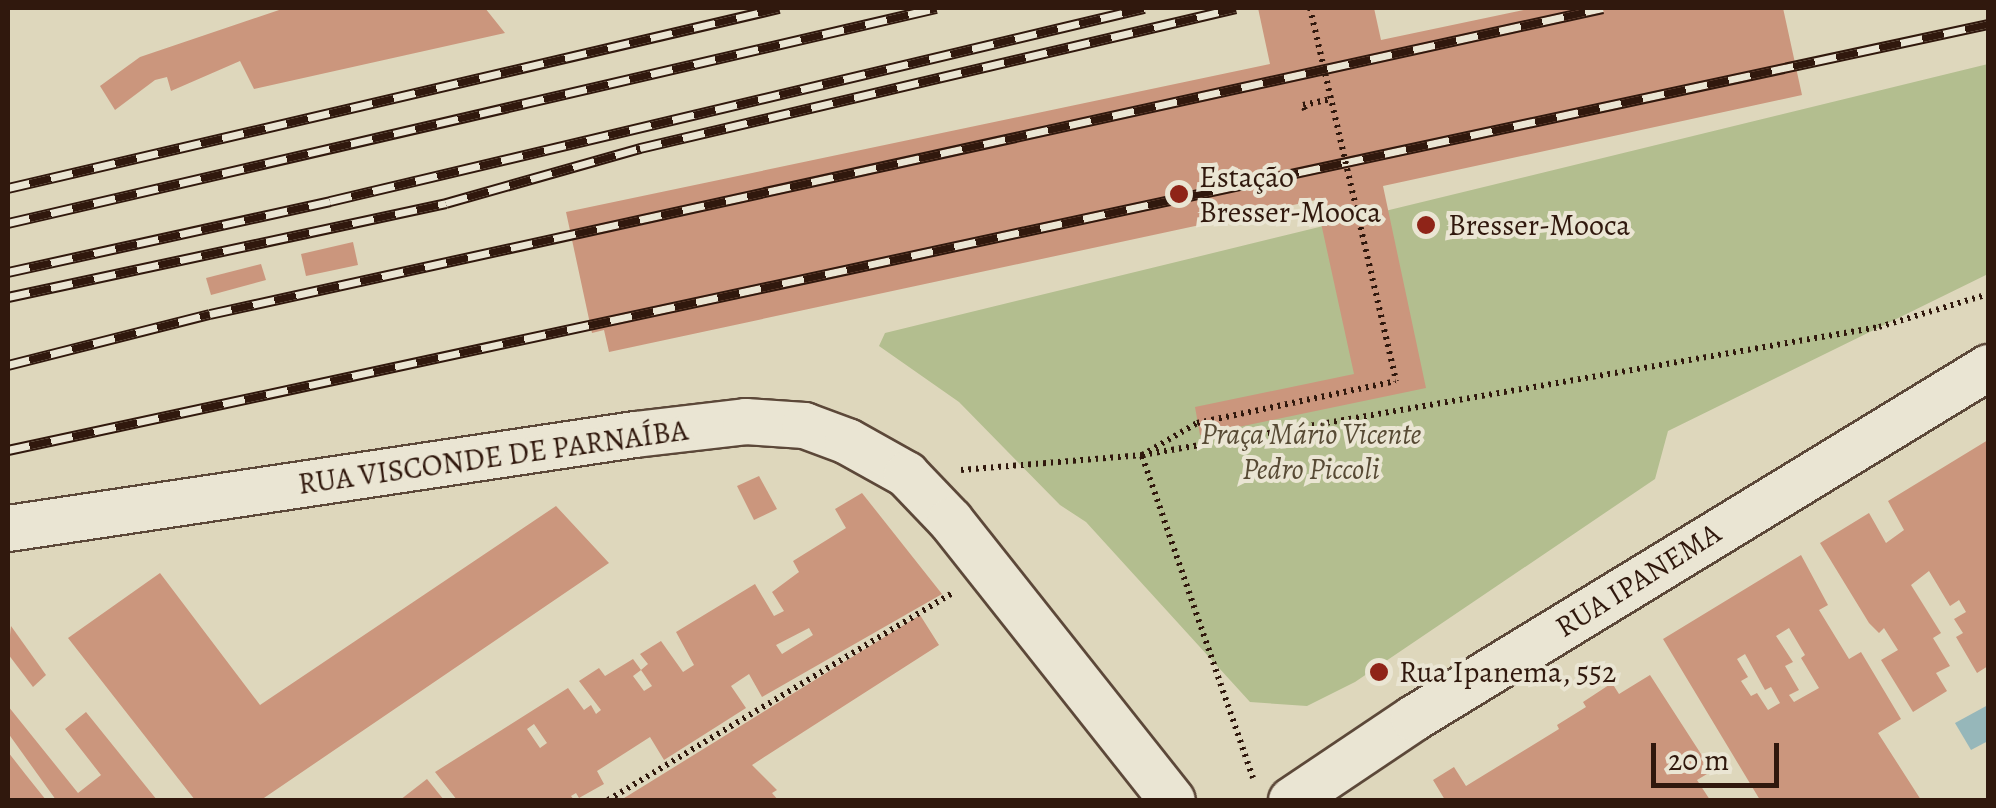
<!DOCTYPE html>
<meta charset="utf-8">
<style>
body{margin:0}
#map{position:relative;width:1996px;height:808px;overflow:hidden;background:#ded7bc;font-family:Alegreya,serif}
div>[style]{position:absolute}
.green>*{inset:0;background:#b3be8f}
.water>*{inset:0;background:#96b7ba}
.building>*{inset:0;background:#cb967d}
.path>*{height:6px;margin-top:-3px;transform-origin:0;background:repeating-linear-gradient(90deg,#30180d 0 2.5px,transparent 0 7.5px)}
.roads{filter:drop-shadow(2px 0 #5c4839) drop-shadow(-2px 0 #5c4839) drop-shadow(0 2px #5c4839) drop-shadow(0 -2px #5c4839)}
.tertiary>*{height:45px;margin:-22.5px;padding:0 22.5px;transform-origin:22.5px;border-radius:22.5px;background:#eae5d3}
.rail>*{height:11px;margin-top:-5.5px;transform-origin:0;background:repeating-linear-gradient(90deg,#eae5d3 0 22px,#30180d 0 44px);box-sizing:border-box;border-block:2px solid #30180d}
.path-bridge>*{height:6px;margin-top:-3px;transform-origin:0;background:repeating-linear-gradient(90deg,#30180d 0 2.5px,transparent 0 7.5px)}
.dots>*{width:28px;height:28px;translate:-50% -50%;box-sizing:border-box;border:5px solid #eae5d3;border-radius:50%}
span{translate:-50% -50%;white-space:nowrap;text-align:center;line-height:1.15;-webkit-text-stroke:8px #eae5d3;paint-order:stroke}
.poi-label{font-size:30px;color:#30180d}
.left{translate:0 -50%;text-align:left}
.park-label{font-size:30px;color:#574a34;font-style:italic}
.street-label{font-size:30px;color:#30180d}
.frame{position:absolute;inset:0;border:10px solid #30180d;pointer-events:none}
.scale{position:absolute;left:1651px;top:743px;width:128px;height:45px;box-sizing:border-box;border:5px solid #30180d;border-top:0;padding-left:12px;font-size:30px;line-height:35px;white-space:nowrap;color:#30180d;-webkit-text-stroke:8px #eae5d3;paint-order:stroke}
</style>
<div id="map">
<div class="green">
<i style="clip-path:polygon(1988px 64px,1988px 274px,1668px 431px,1655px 479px,1355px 682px,1307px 706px,1250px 702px,1086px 522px,1060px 505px,959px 402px,879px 346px,885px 333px)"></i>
</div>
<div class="water">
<i style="clip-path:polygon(1988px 705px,1988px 741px,1971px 750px,1955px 723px)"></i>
</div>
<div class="building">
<i style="clip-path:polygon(285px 8px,485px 8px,505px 33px,254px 89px,240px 61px,171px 91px,167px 77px,155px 80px,115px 110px,100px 86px,140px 57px)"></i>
<i style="clip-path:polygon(1258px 8px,1374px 8px,1381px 40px,1533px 8px,1783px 8px,1802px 95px,1383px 186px,1426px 388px,1200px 435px,1195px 407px,1354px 374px,1316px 200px,609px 352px,604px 330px,592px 333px,566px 212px,1270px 64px)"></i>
<i style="clip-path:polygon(353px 242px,358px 265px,306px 276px,301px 254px)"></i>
<i style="clip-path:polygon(261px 264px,266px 280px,211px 295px,206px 278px)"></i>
<i style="clip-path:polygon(1988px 440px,1988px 666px,1977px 673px,1956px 637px,1963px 633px,1954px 619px,1966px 612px,1959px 600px,1950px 606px,1929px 571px,1911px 585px,1941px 633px,1933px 638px,1950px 666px,1936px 673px,1947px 691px,1913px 712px,1881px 660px,1898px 650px,1884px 628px,1879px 633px,1869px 623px,1820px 543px,1869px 513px,1886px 543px,1904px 530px,1888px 501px)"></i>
<i style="clip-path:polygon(759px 476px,777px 509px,754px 520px,737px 486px)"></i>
<i style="clip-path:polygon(evenodd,862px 493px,942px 594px,762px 697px,749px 674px,731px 686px,746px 708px,664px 760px,650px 737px,597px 771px,604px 784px,579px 798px,576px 793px,571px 796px,574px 800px,457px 800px,435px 772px,568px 688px,584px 710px,591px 705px,596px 714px,601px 710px,579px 681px,599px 668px,605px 676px,633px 659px,641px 670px,633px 676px,644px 691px,652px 686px,641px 670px,648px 664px,640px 654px,661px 641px,683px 672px,694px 665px,676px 632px,755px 584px,774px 616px,784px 611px,772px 592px,799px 572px,793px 561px,846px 528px,835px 509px,862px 493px,809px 628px,813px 635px,782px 654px,776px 645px,809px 628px,862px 493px,534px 724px,547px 743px,540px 748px,527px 729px,534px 724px)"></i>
<i style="clip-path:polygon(556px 506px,609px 563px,261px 800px,195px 800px,68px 638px,160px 573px,260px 705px)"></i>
<i style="clip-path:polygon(evenodd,1801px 555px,1828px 605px,1819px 610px,1849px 659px,1861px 652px,1901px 719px,1878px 733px,1921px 800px,1760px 800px,1663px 639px,1801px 555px,1789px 628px,1805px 655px,1801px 658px,1819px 688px,1794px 702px,1789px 695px,1799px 690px,1785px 666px,1793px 662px,1776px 636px,1789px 628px,1801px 555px,1745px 654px,1765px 690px,1771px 687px,1780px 703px,1768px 710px,1757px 693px,1751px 696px,1741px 681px,1748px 677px,1737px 659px,1745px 654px)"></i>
<i style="clip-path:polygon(920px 615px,939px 645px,752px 765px,777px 790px,772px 793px,778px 800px,621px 800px)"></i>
<i style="clip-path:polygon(11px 626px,46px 675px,33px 687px,8px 654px)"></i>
<i style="clip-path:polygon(1650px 675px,1712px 771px,1697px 780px,1710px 800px,1445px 800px,1433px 780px,1454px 767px,1466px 786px,1559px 729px,1557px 725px,1586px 707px,1583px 702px,1612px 683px,1619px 694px)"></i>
<i style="clip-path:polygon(8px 706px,78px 793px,101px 775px,65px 729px,86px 712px,157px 800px,56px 800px,8px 733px)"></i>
<i style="clip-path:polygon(8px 752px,26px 775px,46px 800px,8px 800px)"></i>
<i style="clip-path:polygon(427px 779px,444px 800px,400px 800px)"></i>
</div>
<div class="path">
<i style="left:1305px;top:110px;width:5px;rotate:-112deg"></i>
<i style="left:1303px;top:105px;width:29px;rotate:-12deg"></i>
<i style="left:961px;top:470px;width:182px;rotate:-4.7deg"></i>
<i style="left:1142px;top:455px;width:748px;rotate:-9.85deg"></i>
<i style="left:1879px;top:327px;width:114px;rotate:-16.8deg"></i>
<i style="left:1253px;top:778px;width:342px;rotate:-109deg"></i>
<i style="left:1142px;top:455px;width:64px;rotate:-30.2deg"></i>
<i style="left:1197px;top:423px;width:203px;rotate:-11.9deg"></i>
<i style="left:608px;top:800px;width:404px;rotate:-31deg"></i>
</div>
<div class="roads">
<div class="tertiary">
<i style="left:8px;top:528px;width:634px;rotate:-8.53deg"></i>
<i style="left:635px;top:434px;width:111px;rotate:-6.7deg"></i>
<i style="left:745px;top:421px;width:59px;rotate:3.9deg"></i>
<i style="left:804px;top:425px;width:46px;rotate:20.4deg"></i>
<i style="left:847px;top:441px;width:68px;rotate:29.2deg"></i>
<i style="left:906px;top:474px;width:64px;rotate:46.3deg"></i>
<i style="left:950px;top:520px;width:357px;rotate:51.6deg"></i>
<i style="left:1291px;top:800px;width:147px;rotate:-33.9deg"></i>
<i style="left:1413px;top:718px;width:674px;rotate:-31.4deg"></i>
</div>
</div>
<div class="rail">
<i style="left:8px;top:188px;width:792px;rotate:-13.14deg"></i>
<i style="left:8px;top:223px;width:953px;rotate:-13.04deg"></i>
<i style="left:8px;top:272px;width:330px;rotate:-12.4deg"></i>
<i style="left:330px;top:201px;width:837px;rotate:-13.34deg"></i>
<i style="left:8px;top:297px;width:448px;rotate:-12.1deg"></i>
<i style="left:446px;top:203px;width:202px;rotate:-15.8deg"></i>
<i style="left:640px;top:148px;width:612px;rotate:-13.22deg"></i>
<i style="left:8px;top:365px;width:208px;rotate:-14.2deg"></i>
<i style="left:210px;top:314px;width:1426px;rotate:-12.39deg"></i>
<i style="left:8px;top:450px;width:2025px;rotate:-12.14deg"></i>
</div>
<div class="path-bridge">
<i style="left:1310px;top:8px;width:383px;rotate:77deg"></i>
</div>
<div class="dots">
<i style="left:1179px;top:194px;background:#8f2418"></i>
<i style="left:1426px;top:225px;background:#8f2418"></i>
<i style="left:1379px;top:672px;background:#8f2418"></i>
</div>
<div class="poi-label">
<span class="left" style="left:1199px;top:194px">Estação<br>Bresser-Mooca</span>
<span class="left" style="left:1448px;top:225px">Bresser-Mooca</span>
<span class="left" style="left:1399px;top:672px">Rua Ipanema, 552</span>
</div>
<div class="park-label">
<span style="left:1311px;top:451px">Praça Mário Vicente<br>Pedro Piccoli</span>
</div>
<div class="street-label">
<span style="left:493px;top:457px;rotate:-8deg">RUA VISCONDE DE PARNAÍBA</span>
<span style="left:1638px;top:580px;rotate:-32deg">RUA IPANEMA</span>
</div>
<div class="frame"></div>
<div class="scale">20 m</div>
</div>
